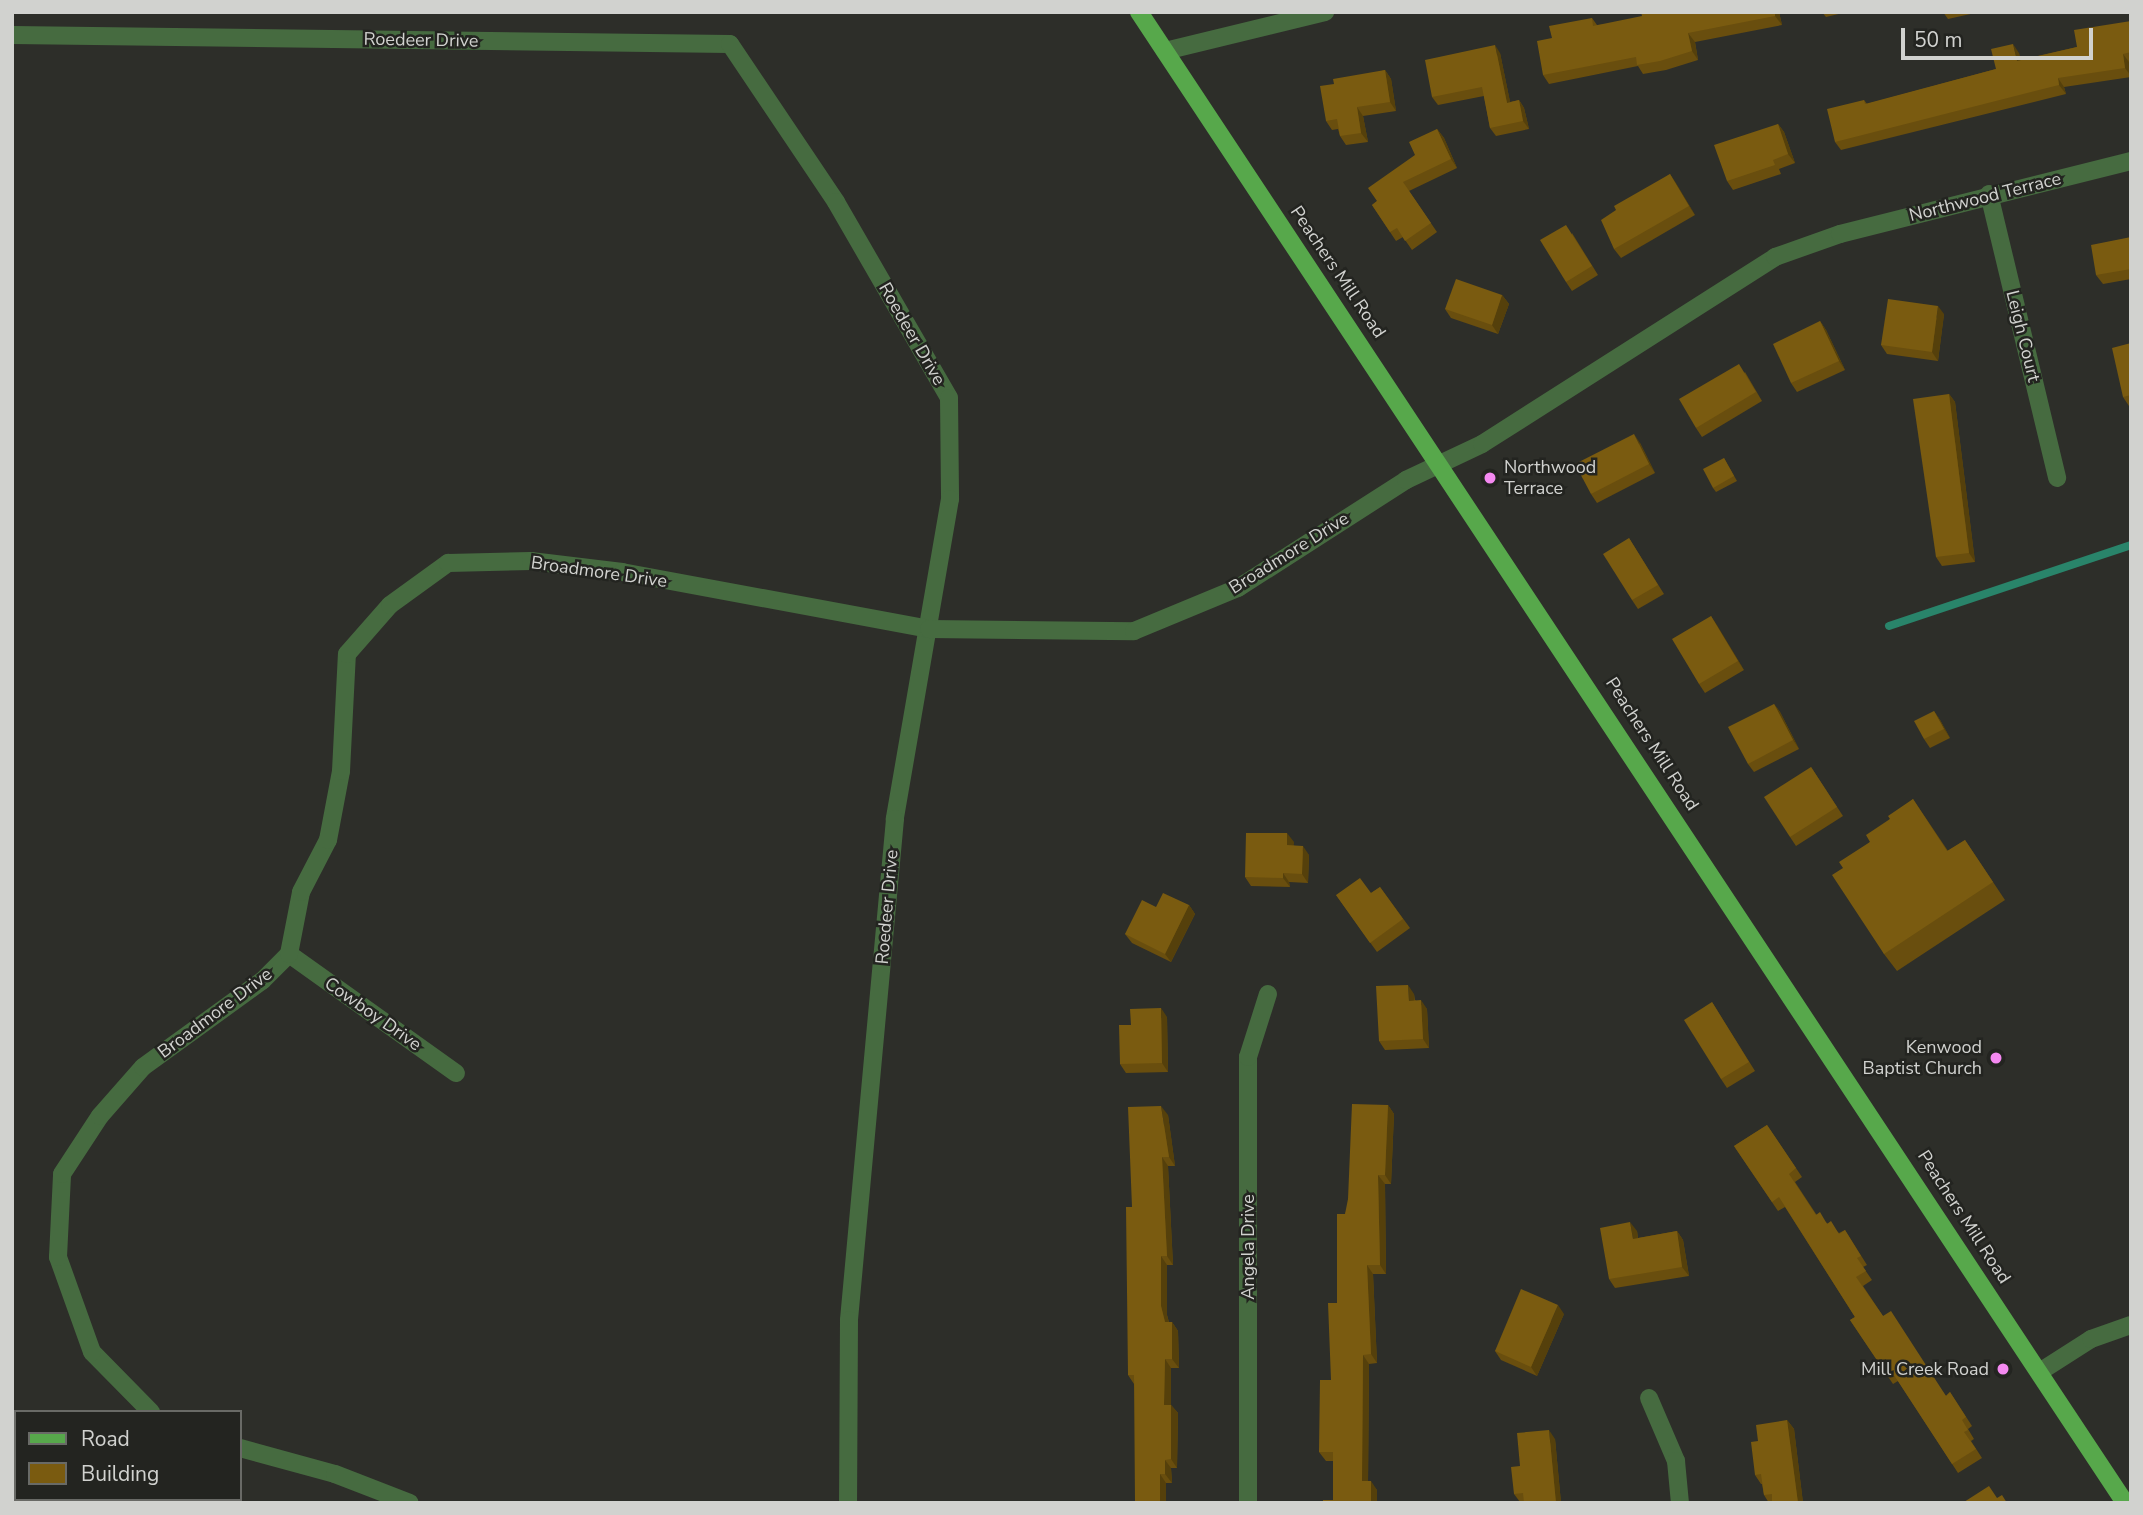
<!DOCTYPE html>
<style>
body{margin:0}
#map{position:relative;width:2143px;height:1515px;overflow:hidden;background:#2d2e29;font-family:"Nunito Sans",sans-serif}
div>[style]{position:absolute}
.stream>*{height:8px;margin:-4px;padding:0 4px;transform-origin:4px;border-radius:4px;background:#29846a}
.street>*{height:18px;margin:-9px;padding:0 9px;transform-origin:9px;border-radius:9px;background:#466b40}
.primary>*{height:18px;margin:-9px;padding:0 9px;transform-origin:9px;border-radius:9px;background:#57a84b}
.wall>*{inset:0;background:#694e0e}
.shaded-wall>*{inset:0;background:#55400b}
.building>*{inset:0;background:#7a5b10}
.dots>*{width:19px;height:19px;translate:-50% -50%;box-sizing:border-box;border:4px solid #232420;border-radius:50%}
span{translate:-50% -50%;white-space:nowrap;text-align:center;line-height:1.15;-webkit-text-stroke:5px #232420;paint-order:stroke}
.street-label{font-size:18px;color:#d1d2cf}
.poi-label{font-size:18px;color:#d1d2cf}
.left{translate:0 -50%;text-align:left}
.right{translate:-100% -50%;text-align:right}
.frame{position:absolute;inset:0;border:14px solid #d1d2cf;pointer-events:none}
.legend{position:absolute;left:14px;top:1410px;width:228px;height:91px;box-sizing:border-box;background:#232420;border:2px solid #696a66;margin:0;padding:9px 12px;list-style:none;font-size:21px;color:#d1d2cf}
.legend li{display:flex;align-items:center;gap:14px;height:35px}
.legend b{width:35px;border:2px solid #696a66}
.scale{position:absolute;left:1901px;top:28px;width:192px;height:32px;box-sizing:border-box;border:4px solid #d1d2cf;border-top:0;padding-left:9px;font-size:21px;line-height:24px;white-space:nowrap;color:#d1d2cf;-webkit-text-stroke:5px #232420;paint-order:stroke}
</style>
<div id="map">
<div class="stream">
<i style="left:1889px;top:626px;width:255px;rotate:-18.5deg"></i>
</div>
<div class="street">
<i style="left:12px;top:35px;width:718px;rotate:0.72deg"></i>
<i style="left:730px;top:44px;width:190px;rotate:56.1deg"></i>
<i style="left:836px;top:202px;width:226px;rotate:60deg"></i>
<i style="left:949px;top:398px;width:101px;rotate:89.4deg"></i>
<i style="left:950px;top:499px;width:325px;rotate:99.8deg"></i>
<i style="left:895px;top:819px;width:503px;rotate:95.25deg"></i>
<i style="left:849px;top:1320px;width:183px;rotate:90.3deg"></i>
<i style="left:1165px;top:51px;width:165px;rotate:-13.7deg"></i>
<i style="left:1989px;top:194px;width:292px;rotate:76.5deg"></i>
<i style="left:289px;top:954px;width:205px;rotate:35.5deg"></i>
<i style="left:2041px;top:1371px;width:59px;rotate:-32.6deg"></i>
<i style="left:2091px;top:1339px;width:42px;rotate:-19.3deg"></i>
<i style="left:1649px;top:1398px;width:69px;rotate:66.8deg"></i>
<i style="left:1676px;top:1461px;width:42px;rotate:84.6deg"></i>
<i style="left:151px;top:1412px;width:84px;rotate:-134.5deg"></i>
<i style="left:92px;top:1352px;width:101px;rotate:-109.7deg"></i>
<i style="left:58px;top:1257px;width:83px;rotate:-87.2deg"></i>
<i style="left:62px;top:1174px;width:69px;rotate:-56.8deg"></i>
<i style="left:100px;top:1116px;width:65px;rotate:-48.7deg"></i>
<i style="left:143px;top:1067px;width:147px;rotate:-35.9deg"></i>
<i style="left:262px;top:981px;width:38px;rotate:-45deg"></i>
<i style="left:289px;top:954px;width:63px;rotate:-79deg"></i>
<i style="left:301px;top:892px;width:59px;rotate:-62.6deg"></i>
<i style="left:328px;top:840px;width:70px;rotate:-79.3deg"></i>
<i style="left:341px;top:771px;width:117px;rotate:-87.1deg"></i>
<i style="left:347px;top:654px;width:65px;rotate:-48.7deg"></i>
<i style="left:390px;top:605px;width:72px;rotate:-35.9deg"></i>
<i style="left:448px;top:563px;width:83px;rotate:-1.4deg"></i>
<i style="left:531px;top:561px;width:92px;rotate:6.9deg"></i>
<i style="left:622px;top:572px;width:312px;rotate:10.5deg"></i>
<i style="left:929px;top:629px;width:205px;rotate:0.6deg"></i>
<i style="left:1134px;top:631px;width:113px;rotate:-22.5deg"></i>
<i style="left:1238px;top:588px;width:200px;rotate:-32.7deg"></i>
<i style="left:1406px;top:480px;width:84px;rotate:-25.3deg"></i>
<i style="left:1482px;top:444px;width:348px;rotate:-32.5deg"></i>
<i style="left:1775px;top:257px;width:69px;rotate:-19.5deg"></i>
<i style="left:1840px;top:234px;width:300px;rotate:-14.1deg"></i>
<i style="left:240px;top:1448px;width:98px;rotate:15.3deg"></i>
<i style="left:335px;top:1474px;width:80px;rotate:21.1deg"></i>
<i style="left:1248px;top:1503px;width:446px;rotate:-90deg"></i>
<i style="left:1248px;top:1057px;width:66px;rotate:-72.4deg"></i>
</div>
<div class="primary">
<i style="left:1139px;top:12px;width:1788px;rotate:56.52deg"></i>
</div>
<div class="wall">
<i style="clip-path:polygon(1779px 12px,1782px 25px,1695px 42px,1698px 60px,1666px 70px,1643px 74px,1638px 66px,1549px 84px,1543px 75px,1552px 38px,1592px 18px,1597px 25px)"></i>
<i style="clip-path:polygon(1822px 12px,1847px 12px,1826px 17px)"></i>
<i style="clip-path:polygon(1943px 12px,1975px 12px,1975px 13px,1948px 19px)"></i>
<i style="clip-path:polygon(2131px 21px,2131px 62px,2129px 62px,2131px 77px,2064px 87px,2066px 94px,1841px 150px,1835px 142px,1864px 100px,1867px 104px,1996px 69px,2019px 53px,2020px 60px,2077px 47px)"></i>
<i style="clip-path:polygon(1500px 53px,1510px 102px,1519px 100px,1524px 108px,1529px 129px,1496px 136px,1490px 128px,1484px 96px,1438px 105px,1432px 97px)"></i>
<i style="clip-path:polygon(1385px 70px,1391px 79px,1396px 111px,1363px 116px,1368px 142px,1346px 145px,1340px 136px,1338px 129px,1332px 130px,1326px 121px,1334px 84px)"></i>
<i style="clip-path:polygon(1778px 124px,1784px 132px,1795px 163px,1779px 169px,1781px 174px,1733px 190px,1727px 181px)"></i>
<i style="clip-path:polygon(1437px 129px,1444px 138px,1457px 168px,1409px 191px,1437px 232px,1412px 250px,1403px 237px,1396px 241px,1372px 205px,1377px 201px)"></i>
<i style="clip-path:polygon(1670px 174px,1695px 215px,1621px 258px,1614px 249px,1616px 210px)"></i>
<i style="clip-path:polygon(1572px 233px,1598px 275px,1572px 291px,1566px 282px)"></i>
<i style="clip-path:polygon(2131px 237px,2131px 279px,2103px 284px,2096px 275px)"></i>
<i style="clip-path:polygon(1502px 295px,1509px 304px,1498px 334px,1451px 318px,1445px 309px)"></i>
<i style="clip-path:polygon(1944px 314px,1938px 361px,1887px 354px,1881px 345px)"></i>
<i style="clip-path:polygon(1820px 321px,1826px 330px,1845px 370px,1797px 392px,1791px 383px)"></i>
<i style="clip-path:polygon(2131px 343px,2131px 406px,2129px 406px,2123px 397px)"></i>
<i style="clip-path:polygon(1745px 372px,1762px 401px,1702px 437px,1696px 428px)"></i>
<i style="clip-path:polygon(1949px 394px,1955px 402px,1975px 562px,1942px 566px,1936px 557px)"></i>
<i style="clip-path:polygon(1640px 443px,1655px 473px,1597px 503px,1591px 494px)"></i>
<i style="clip-path:polygon(1724px 458px,1737px 481px,1716px 492px,1713px 488px)"></i>
<i style="clip-path:polygon(1629px 538px,1664px 594px,1638px 609px,1632px 600px)"></i>
<i style="clip-path:polygon(1711px 616px,1744px 670px,1705px 693px,1699px 684px)"></i>
<i style="clip-path:polygon(1774px 704px,1780px 712px,1799px 749px,1754px 772px,1748px 764px)"></i>
<i style="clip-path:polygon(1934px 711px,1940px 720px,1950px 738px,1930px 748px,1924px 739px)"></i>
<i style="clip-path:polygon(1811px 767px,1843px 816px,1796px 846px,1790px 837px)"></i>
<i style="clip-path:polygon(1913px 799px,1948px 851px,1965px 840px,2005px 900px,1897px 971px,1884px 954px,1843px 868px,1870px 842px,1890px 819px)"></i>
<i style="clip-path:polygon(1294px 842px,1293px 845px,1309px 855px,1308px 883px,1289px 882px,1290px 887px,1251px 886px,1245px 877px)"></i>
<i style="clip-path:polygon(1380px 887px,1410px 928px,1377px 952px,1336px 895px,1371px 893px)"></i>
<i style="clip-path:polygon(1189px 905px,1195px 914px,1171px 962px,1132px 943px,1125px 934px,1156px 907px)"></i>
<i style="clip-path:polygon(1414px 994px,1415px 1000px,1427px 1009px,1429px 1048px,1385px 1050px,1379px 1041px)"></i>
<i style="clip-path:polygon(1712px 1002px,1755px 1071px,1727px 1088px,1721px 1079px)"></i>
<i style="clip-path:polygon(1167px 1017px,1168px 1072px,1126px 1073px,1120px 1064px,1131px 1025px)"></i>
<i style="clip-path:polygon(1388px 1105px,1394px 1114px,1391px 1184px,1385px 1184px,1386px 1274px,1373px 1274px,1377px 1363px,1369px 1364px,1368px 1481px,1377px 1490px,1377px 1503px,1323px 1503px,1333px 1500px,1333px 1461px,1326px 1461px,1319px 1452px,1331px 1380px,1345px 1214px)"></i>
<i style="clip-path:polygon(1168px 1115px,1175px 1166px,1168px 1166px,1173px 1265px,1167px 1265px,1167px 1315px,1169px 1322px,1172px 1322px,1178px 1331px,1179px 1368px,1171px 1368px,1171px 1405px,1178px 1413px,1177px 1468px,1171px 1468px,1172px 1483px,1166px 1483px,1166px 1503px,1134px 1384px,1128px 1375px,1132px 1207px)"></i>
<i style="clip-path:polygon(1767px 1125px,1802px 1177px,1795px 1182px,1816px 1214px,1839px 1233px,1845px 1230px,1867px 1265px,1863px 1267px,1872px 1280px,1863px 1286px,1883px 1316px,1946px 1396px,1950px 1392px,1972px 1426px,1968px 1429px,1974px 1439px,1971px 1441px,1982px 1458px,1958px 1473px,1898px 1381px,1893px 1384px,1850px 1320px,1855px 1317px,1785px 1207px,1778px 1211px,1734px 1146px)"></i>
<i style="clip-path:polygon(1637px 1231px,1638px 1238px,1677px 1231px,1683px 1240px,1689px 1276px,1615px 1288px,1609px 1279px)"></i>
<i style="clip-path:polygon(1564px 1314px,1537px 1376px,1501px 1360px,1495px 1351px)"></i>
<i style="clip-path:polygon(1787px 1420px,1794px 1429px,1803px 1503px,1769px 1503px,1764px 1495px,1762px 1484px,1761px 1484px,1755px 1475px,1758px 1441px)"></i>
<i style="clip-path:polygon(1555px 1439px,1561px 1503px,1520px 1502px,1514px 1494px,1520px 1466px)"></i>
</div>
<div class="shaded-wall">
<i style="clip-path:polygon(1775px 12px,1779px 12px,1782px 25px,1775px 16px)"></i>
<i style="clip-path:polygon(1688px 33px,1695px 42px,1698px 60px,1692px 51px)"></i>
<i style="clip-path:polygon(2013px 44px,2019px 53px,2023px 70px,2017px 61px)"></i>
<i style="clip-path:polygon(1495px 45px,1500px 53px,1512px 111px,1507px 103px)"></i>
<i style="clip-path:polygon(2123px 54px,2129px 62px,2131px 76px,2125px 68px)"></i>
<i style="clip-path:polygon(1385px 70px,1391px 79px,1396px 111px,1390px 102px)"></i>
<i style="clip-path:polygon(2058px 78px,2064px 87px,2066px 94px,2059px 85px)"></i>
<i style="clip-path:polygon(1519px 100px,1524px 108px,1529px 129px,1523px 121px)"></i>
<i style="clip-path:polygon(1357px 107px,1363px 116px,1368px 142px,1361px 133px)"></i>
<i style="clip-path:polygon(1778px 124px,1784px 132px,1795px 163px,1788px 154px)"></i>
<i style="clip-path:polygon(1437px 129px,1444px 138px,1457px 168px,1451px 159px)"></i>
<i style="clip-path:polygon(1670px 174px,1676px 183px,1695px 215px,1689px 206px)"></i>
<i style="clip-path:polygon(1502px 295px,1509px 304px,1498px 334px,1492px 325px)"></i>
<i style="clip-path:polygon(1938px 306px,1944px 314px,1938px 361px,1932px 352px)"></i>
<i style="clip-path:polygon(1820px 321px,1826px 330px,1845px 370px,1839px 361px)"></i>
<i style="clip-path:polygon(1949px 394px,1955px 402px,1975px 562px,1969px 553px)"></i>
<i style="clip-path:polygon(1634px 434px,1640px 443px,1655px 473px,1649px 464px)"></i>
<i style="clip-path:polygon(1711px 616px,1717px 625px,1744px 670px,1738px 661px)"></i>
<i style="clip-path:polygon(1774px 704px,1780px 712px,1799px 749px,1793px 740px)"></i>
<i style="clip-path:polygon(1934px 711px,1940px 720px,1950px 738px,1944px 729px)"></i>
<i style="clip-path:polygon(1287px 833px,1294px 842px,1293px 854px,1287px 845px)"></i>
<i style="clip-path:polygon(1303px 846px,1309px 855px,1308px 883px,1302px 874px)"></i>
<i style="clip-path:polygon(1283px 873px,1289px 882px,1290px 887px,1283px 878px)"></i>
<i style="clip-path:polygon(1189px 905px,1195px 914px,1171px 962px,1165px 954px)"></i>
<i style="clip-path:polygon(1408px 985px,1414px 994px,1415px 1010px,1409px 1001px)"></i>
<i style="clip-path:polygon(1421px 1000px,1427px 1009px,1429px 1048px,1423px 1039px)"></i>
<i style="clip-path:polygon(1161px 1008px,1167px 1017px,1168px 1072px,1162px 1063px)"></i>
<i style="clip-path:polygon(1388px 1105px,1394px 1114px,1391px 1184px,1385px 1175px)"></i>
<i style="clip-path:polygon(1161px 1106px,1168px 1115px,1175px 1166px,1169px 1157px)"></i>
<i style="clip-path:polygon(1162px 1157px,1168px 1166px,1173px 1265px,1167px 1256px)"></i>
<i style="clip-path:polygon(1378px 1175px,1385px 1184px,1386px 1274px,1380px 1265px)"></i>
<i style="clip-path:polygon(1630px 1222px,1637px 1231px,1639px 1248px,1633px 1239px)"></i>
<i style="clip-path:polygon(1677px 1231px,1683px 1240px,1689px 1276px,1682px 1267px)"></i>
<i style="clip-path:polygon(1161px 1256px,1167px 1265px,1167px 1315px,1171px 1331px,1165px 1322px,1161px 1306px)"></i>
<i style="clip-path:polygon(1367px 1265px,1373px 1274px,1377px 1363px,1371px 1354px)"></i>
<i style="clip-path:polygon(1558px 1305px,1564px 1314px,1537px 1376px,1531px 1367px)"></i>
<i style="clip-path:polygon(1172px 1322px,1178px 1331px,1179px 1368px,1172px 1359px)"></i>
<i style="clip-path:polygon(1363px 1355px,1369px 1364px,1368px 1490px,1362px 1481px)"></i>
<i style="clip-path:polygon(1165px 1359px,1171px 1368px,1171px 1413px,1164px 1405px)"></i>
<i style="clip-path:polygon(1171px 1405px,1178px 1413px,1177px 1468px,1171px 1459px)"></i>
<i style="clip-path:polygon(1787px 1420px,1794px 1429px,1803px 1503px,1798px 1503px)"></i>
<i style="clip-path:polygon(1549px 1430px,1555px 1439px,1561px 1503px,1556px 1503px)"></i>
<i style="clip-path:polygon(1165px 1460px,1171px 1468px,1172px 1483px,1165px 1474px)"></i>
<i style="clip-path:polygon(1160px 1474px,1166px 1483px,1166px 1503px,1160px 1503px)"></i>
<i style="clip-path:polygon(1371px 1481px,1377px 1490px,1377px 1503px,1371px 1503px)"></i>
</div>
<div class="building">
<i style="clip-path:polygon(1641px 12px,1775px 12px,1775px 16px,1688px 33px,1692px 51px,1660px 61px,1637px 65px,1636px 57px,1543px 75px,1537px 41px,1552px 38px,1549px 26px,1592px 18px,1593px 26px,1642px 16px)"></i>
<i style="clip-path:polygon(2131px 21px,2131px 52px,2123px 54px,2125px 68px,2058px 78px,2059px 85px,1835px 142px,1827px 109px,1864px 100px,1865px 104px,1996px 69px,1991px 49px,2013px 44px,2017px 61px,2077px 47px,2074px 30px)"></i>
<i style="clip-path:polygon(1495px 45px,1507px 103px,1519px 100px,1523px 121px,1490px 128px,1482px 87px,1432px 97px,1425px 60px)"></i>
<i style="clip-path:polygon(1385px 70px,1390px 102px,1357px 107px,1361px 133px,1340px 136px,1337px 119px,1326px 121px,1320px 86px,1334px 84px,1333px 79px)"></i>
<i style="clip-path:polygon(1778px 124px,1788px 154px,1773px 160px,1775px 165px,1727px 181px,1714px 145px)"></i>
<i style="clip-path:polygon(1437px 129px,1451px 159px,1403px 182px,1431px 223px,1405px 241px,1397px 228px,1390px 232px,1372px 205px,1377px 201px,1368px 188px,1415px 155px,1409px 142px)"></i>
<i style="clip-path:polygon(1670px 174px,1689px 206px,1614px 249px,1601px 220px,1616px 210px,1614px 206px)"></i>
<i style="clip-path:polygon(1566px 225px,1592px 266px,1566px 282px,1540px 240px)"></i>
<i style="clip-path:polygon(2131px 237px,2131px 269px,2096px 275px,2091px 245px)"></i>
<i style="clip-path:polygon(1456px 279px,1502px 295px,1492px 325px,1445px 309px)"></i>
<i style="clip-path:polygon(1888px 299px,1938px 306px,1932px 352px,1881px 345px)"></i>
<i style="clip-path:polygon(1820px 321px,1839px 361px,1791px 383px,1773px 344px)"></i>
<i style="clip-path:polygon(2131px 343px,2131px 395px,2123px 397px,2112px 348px)"></i>
<i style="clip-path:polygon(1739px 364px,1756px 392px,1696px 428px,1679px 399px)"></i>
<i style="clip-path:polygon(1949px 394px,1969px 553px,1936px 557px,1913px 399px)"></i>
<i style="clip-path:polygon(1634px 434px,1649px 464px,1591px 494px,1575px 464px)"></i>
<i style="clip-path:polygon(1724px 458px,1734px 476px,1713px 488px,1703px 469px)"></i>
<i style="clip-path:polygon(1629px 538px,1658px 585px,1632px 600px,1603px 554px)"></i>
<i style="clip-path:polygon(1711px 616px,1738px 661px,1699px 684px,1672px 639px)"></i>
<i style="clip-path:polygon(1774px 704px,1793px 740px,1748px 764px,1728px 727px)"></i>
<i style="clip-path:polygon(1934px 711px,1944px 729px,1924px 739px,1914px 721px)"></i>
<i style="clip-path:polygon(1811px 767px,1837px 807px,1790px 837px,1764px 797px)"></i>
<i style="clip-path:polygon(1913px 799px,1947px 851px,1965px 840px,1993px 882px,1884px 954px,1832px 875px,1843px 868px,1839px 862px,1870px 842px,1866px 835px,1890px 819px,1888px 816px)"></i>
<i style="clip-path:polygon(1246px 833px,1287px 833px,1287px 845px,1303px 846px,1302px 874px,1283px 873px,1283px 878px,1245px 877px)"></i>
<i style="clip-path:polygon(1360px 878px,1371px 893px,1380px 887px,1403px 919px,1370px 943px,1336px 895px)"></i>
<i style="clip-path:polygon(1163px 893px,1189px 905px,1165px 954px,1125px 934px,1142px 900px,1156px 907px)"></i>
<i style="clip-path:polygon(1408px 985px,1409px 1001px,1421px 1000px,1423px 1039px,1379px 1041px,1376px 986px)"></i>
<i style="clip-path:polygon(1712px 1002px,1749px 1062px,1721px 1079px,1684px 1020px)"></i>
<i style="clip-path:polygon(1161px 1008px,1162px 1063px,1120px 1064px,1119px 1025px,1131px 1025px,1130px 1009px)"></i>
<i style="clip-path:polygon(1352px 1104px,1388px 1105px,1385px 1175px,1378px 1175px,1380px 1265px,1367px 1265px,1371px 1354px,1363px 1355px,1362px 1481px,1371px 1481px,1371px 1503px,1323px 1503px,1323px 1500px,1333px 1500px,1333px 1452px,1319px 1452px,1320px 1380px,1331px 1380px,1328px 1303px,1337px 1303px,1337px 1214px,1345px 1214px,1348px 1199px)"></i>
<i style="clip-path:polygon(1161px 1106px,1169px 1157px,1162px 1157px,1167px 1256px,1161px 1256px,1161px 1306px,1165px 1322px,1172px 1322px,1172px 1359px,1165px 1359px,1164px 1405px,1171px 1405px,1171px 1459px,1165px 1460px,1165px 1474px,1160px 1474px,1160px 1503px,1135px 1503px,1134px 1375px,1128px 1375px,1126px 1207px,1132px 1207px,1128px 1107px)"></i>
<i style="clip-path:polygon(1767px 1125px,1796px 1168px,1789px 1174px,1816px 1215px,1820px 1212px,1827px 1224px,1831px 1221px,1839px 1234px,1845px 1230px,1861px 1256px,1857px 1258px,1866px 1271px,1856px 1277px,1883px 1316px,1891px 1311px,1946px 1396px,1950px 1392px,1966px 1417px,1962px 1420px,1968px 1430px,1964px 1432px,1976px 1449px,1952px 1464px,1892px 1372px,1887px 1375px,1850px 1320px,1855px 1317px,1779px 1197px,1772px 1202px,1734px 1146px)"></i>
<i style="clip-path:polygon(1630px 1222px,1633px 1239px,1677px 1231px,1682px 1267px,1609px 1279px,1600px 1228px)"></i>
<i style="clip-path:polygon(1521px 1289px,1558px 1305px,1531px 1367px,1495px 1351px)"></i>
<i style="clip-path:polygon(1787px 1420px,1798px 1503px,1772px 1503px,1772px 1494px,1764px 1495px,1761px 1474px,1755px 1475px,1751px 1442px,1758px 1441px,1756px 1425px)"></i>
<i style="clip-path:polygon(1549px 1430px,1556px 1503px,1524px 1503px,1523px 1493px,1514px 1494px,1511px 1467px,1520px 1466px,1517px 1433px)"></i>
<i style="clip-path:polygon(1989px 1486px,1997px 1498px,2002px 1495px,2007px 1503px,1964px 1502px)"></i>
</div>
<div class="dots">
<i style="left:1490px;top:478px;background:#f489f0"></i>
<i style="left:1996px;top:1058px;background:#f489f0"></i>
<i style="left:2003px;top:1369px;background:#f489f0"></i>
</div>
<div class="street-label">
<span style="left:421px;top:40px;rotate:1deg">Roedeer Drive</span>
<span style="left:1985px;top:197px;rotate:-14deg">Northwood Terrace</span>
<span style="left:1338px;top:272px;rotate:56deg">Peachers Mill Road</span>
<span style="left:912px;top:334px;rotate:60deg">Roedeer Drive</span>
<span style="left:2023px;top:336px;rotate:76deg">Leigh Court</span>
<span style="left:1289px;top:553px;rotate:-32deg">Broadmore Drive</span>
<span style="left:599px;top:572px;rotate:8deg">Broadmore Drive</span>
<span style="left:1652px;top:744px;rotate:57deg">Peachers Mill Road</span>
<span style="left:887px;top:907px;rotate:-85deg">Roedeer Drive</span>
<span style="left:215px;top:1013px;rotate:-37deg">Broadmore Drive</span>
<span style="left:373px;top:1014px;rotate:35deg">Cowboy Drive</span>
<span style="left:1964px;top:1217px;rotate:57deg">Peachers Mill Road</span>
<span style="left:1248px;top:1247px;rotate:-90deg">Angela Drive</span>
</div>
<div class="poi-label">
<span class="left" style="left:1504px;top:478px">Northwood<br>Terrace</span>
<span class="right" style="left:1982px;top:1058px">Kenwood<br>Baptist Church</span>
<span class="right" style="left:1989px;top:1369px">Mill Creek Road</span>
</div>
<div class="frame"></div>
<ul class="legend">
<li><b style="height:9px;background:#57a84b"></b>Road</li>
<li><b style="height:19px;background:#7a5b10"></b>Building</li>
</ul>
<div class="scale">50 m</div>
</div>
